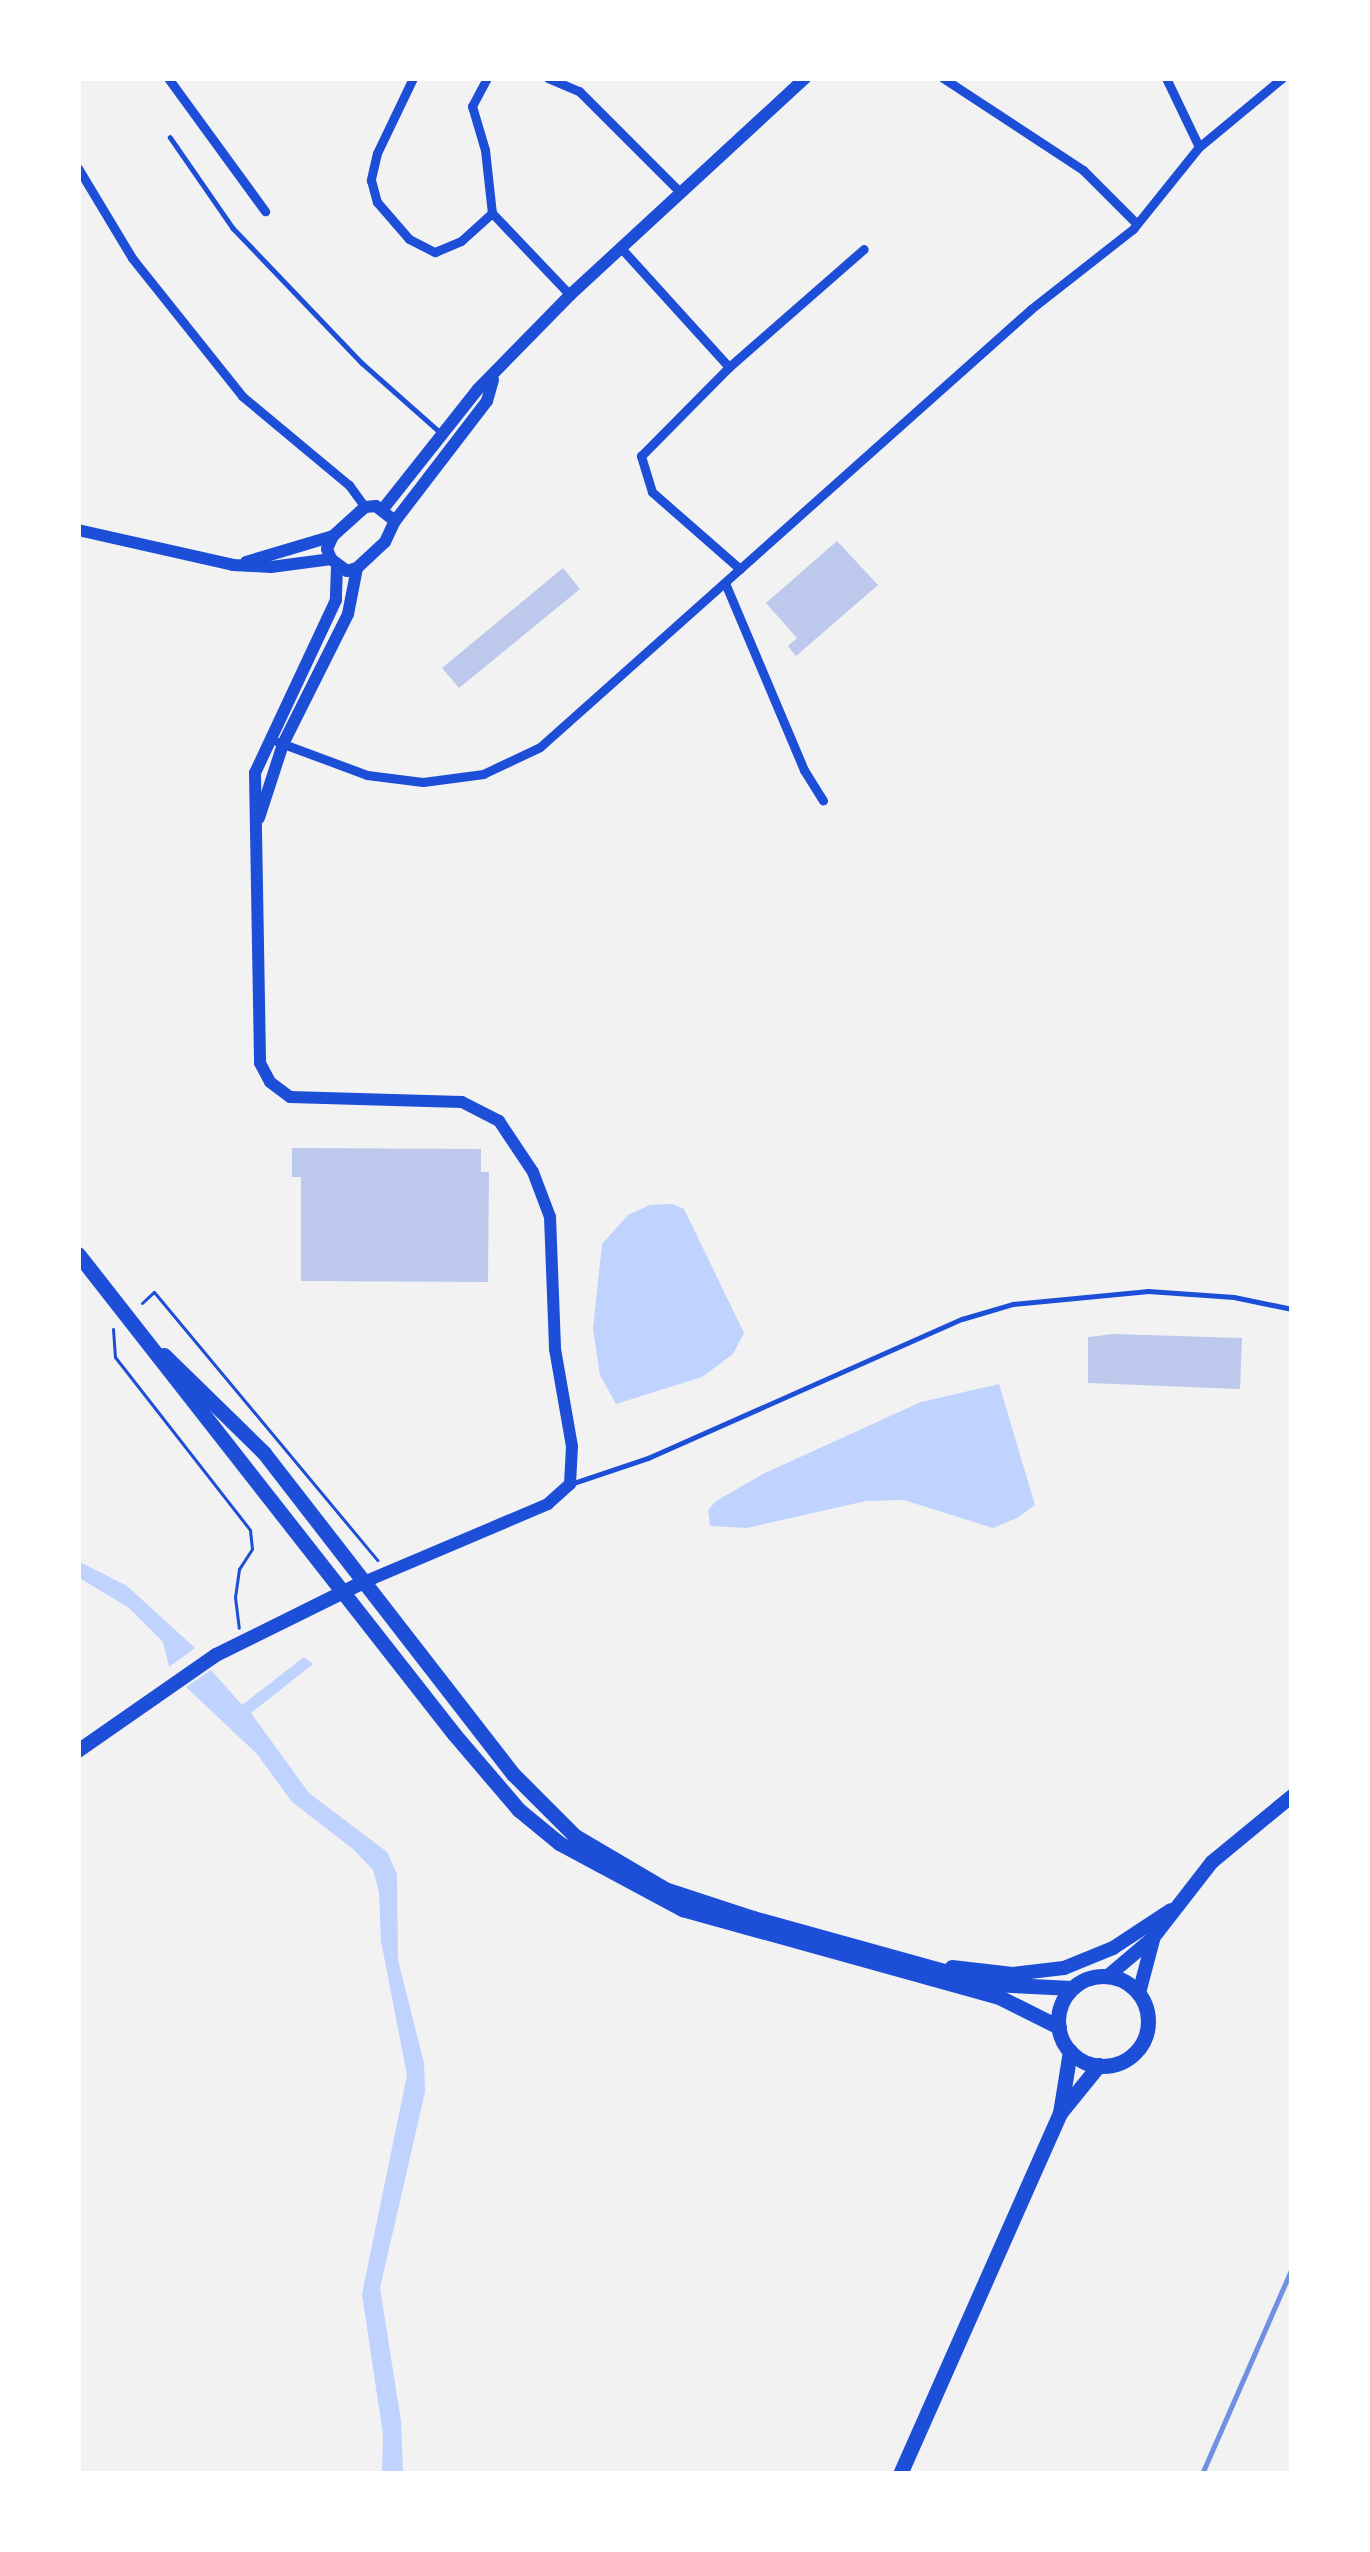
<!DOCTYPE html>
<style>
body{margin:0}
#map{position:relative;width:1370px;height:2552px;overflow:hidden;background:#f2f2f2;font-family:Jost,sans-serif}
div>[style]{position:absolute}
.water>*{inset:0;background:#bfd3fe}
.building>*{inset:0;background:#bdc9ec}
.path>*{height:3px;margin:-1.5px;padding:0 1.5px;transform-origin:1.5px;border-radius:1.5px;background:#1d4ed8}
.service>*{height:4.5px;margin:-2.25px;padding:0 2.25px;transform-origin:2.25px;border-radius:2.25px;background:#1d4ed8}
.minor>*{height:9px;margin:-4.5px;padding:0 4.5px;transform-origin:4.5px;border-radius:4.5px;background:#1d4ed8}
.tertiary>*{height:12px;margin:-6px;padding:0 6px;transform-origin:6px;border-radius:6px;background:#1d4ed8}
.secondary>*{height:14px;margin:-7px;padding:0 7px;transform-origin:7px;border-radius:7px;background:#1d4ed8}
.primary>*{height:15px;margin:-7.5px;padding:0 7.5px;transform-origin:7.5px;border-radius:7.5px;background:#1d4ed8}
.primary>.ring{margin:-7.5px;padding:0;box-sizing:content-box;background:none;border:15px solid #1d4ed8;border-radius:50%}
.rail>*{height:4.5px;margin:-2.25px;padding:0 2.25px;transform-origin:2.25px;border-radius:2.25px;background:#7290e2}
span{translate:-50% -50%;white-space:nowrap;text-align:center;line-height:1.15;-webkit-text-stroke:10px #fff;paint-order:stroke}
.frame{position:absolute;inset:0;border:81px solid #fff;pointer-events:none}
</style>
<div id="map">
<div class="water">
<i style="clip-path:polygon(672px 1204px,684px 1209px,744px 1333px,733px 1354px,702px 1377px,616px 1404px,600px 1375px,593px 1329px,602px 1244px,628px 1215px,650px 1205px)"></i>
<i style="clip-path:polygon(999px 1384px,1035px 1505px,1017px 1518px,993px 1528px,904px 1500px,866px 1501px,747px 1528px,710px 1526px,708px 1510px,716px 1501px,765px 1473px,921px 1402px)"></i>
<i style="clip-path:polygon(78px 1561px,127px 1586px,195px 1648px,169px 1667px,163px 1642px,129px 1608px,78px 1577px)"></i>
<i style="clip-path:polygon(304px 1657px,313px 1664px,251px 1713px,309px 1793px,387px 1852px,397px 1874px,398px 1960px,424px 2063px,425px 2092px,380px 2288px,401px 2421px,403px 2474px,382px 2474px,383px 2435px,362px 2294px,407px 2075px,381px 1941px,379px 1892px,373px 1870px,353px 1849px,292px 1802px,257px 1754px,186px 1687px,211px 1670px,242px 1705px)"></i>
</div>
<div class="building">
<i style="clip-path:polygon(837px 541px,878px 585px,796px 656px,788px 646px,797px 638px,766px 603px)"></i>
<i style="clip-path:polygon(563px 568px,580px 589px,459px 688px,442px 668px)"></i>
<i style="clip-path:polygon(292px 1148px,481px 1149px,481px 1172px,489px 1172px,488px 1282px,301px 1281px,301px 1177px,292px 1177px)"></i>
<i style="clip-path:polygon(1114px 1334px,1242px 1338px,1240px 1389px,1088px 1383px,1088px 1337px)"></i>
</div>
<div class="path">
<i style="left:142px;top:1303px;width:16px;rotate:-43deg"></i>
<i style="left:154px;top:1292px;width:349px;rotate:50.2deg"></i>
<i style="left:113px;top:1329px;width:28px;rotate:86deg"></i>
<i style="left:115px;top:1357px;width:219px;rotate:52deg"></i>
<i style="left:250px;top:1530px;width:19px;rotate:84deg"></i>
<i style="left:252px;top:1549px;width:24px;rotate:123deg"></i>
<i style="left:239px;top:1569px;width:28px;rotate:98deg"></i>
<i style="left:235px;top:1597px;width:31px;rotate:83deg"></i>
</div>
<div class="service">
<i style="left:170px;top:137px;width:111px;rotate:55.3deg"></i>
<i style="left:233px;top:228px;width:187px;rotate:46.3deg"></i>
<i style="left:362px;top:363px;width:106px;rotate:41.5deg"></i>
<i style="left:574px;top:1483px;width:78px;rotate:-18.7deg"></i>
<i style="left:648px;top:1458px;width:343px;rotate:-23.9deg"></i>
<i style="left:962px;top:1319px;width:53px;rotate:-16.4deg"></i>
<i style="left:1013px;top:1304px;width:136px;rotate:-5.5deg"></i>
<i style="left:1148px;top:1291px;width:86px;rotate:4deg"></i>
<i style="left:1234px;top:1297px;width:59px;rotate:11.7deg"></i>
</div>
<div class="minor">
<i style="left:168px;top:78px;width:165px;rotate:53.9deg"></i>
<i style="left:413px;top:78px;width:83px;rotate:115.6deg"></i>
<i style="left:377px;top:153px;width:28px;rotate:103deg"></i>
<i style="left:371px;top:180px;width:23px;rotate:75deg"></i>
<i style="left:377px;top:202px;width:49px;rotate:49.1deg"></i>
<i style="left:409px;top:239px;width:29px;rotate:27deg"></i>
<i style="left:435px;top:252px;width:28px;rotate:-23deg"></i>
<i style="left:461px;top:241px;width:42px;rotate:-42.1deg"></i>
<i style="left:487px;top:78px;width:32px;rotate:118deg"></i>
<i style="left:472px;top:106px;width:46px;rotate:73.5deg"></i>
<i style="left:485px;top:150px;width:63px;rotate:83.7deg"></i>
<i style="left:492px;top:213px;width:113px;rotate:46.4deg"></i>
<i style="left:548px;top:78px;width:34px;rotate:23deg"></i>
<i style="left:579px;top:91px;width:143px;rotate:45deg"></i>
<i style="left:943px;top:78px;width:168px;rotate:33.3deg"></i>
<i style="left:1083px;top:170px;width:76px;rotate:45deg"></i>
<i style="left:1166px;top:78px;width:76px;rotate:64.4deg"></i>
<i style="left:78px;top:168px;width:105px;rotate:59deg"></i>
<i style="left:132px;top:258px;width:176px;rotate:51.4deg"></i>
<i style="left:242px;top:396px;width:139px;rotate:39.8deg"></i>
<i style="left:349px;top:485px;width:27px;rotate:54deg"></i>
<i style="left:621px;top:248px;width:161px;rotate:47.8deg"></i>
<i style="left:740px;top:569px;width:117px;rotate:-138.8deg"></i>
<i style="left:652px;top:492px;width:38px;rotate:-107deg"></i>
<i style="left:641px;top:456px;width:125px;rotate:-45.3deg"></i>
<i style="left:729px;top:367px;width:179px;rotate:-41.2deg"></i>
<i style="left:725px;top:583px;width:203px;rotate:67.1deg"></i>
<i style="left:804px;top:770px;width:36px;rotate:58deg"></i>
<i style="left:278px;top:742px;width:95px;rotate:20.3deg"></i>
<i style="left:367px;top:775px;width:56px;rotate:7.1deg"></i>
<i style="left:423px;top:782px;width:61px;rotate:-7.6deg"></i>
<i style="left:483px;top:774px;width:63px;rotate:-25.3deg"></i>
<i style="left:540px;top:747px;width:658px;rotate:-41.73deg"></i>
<i style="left:1031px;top:309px;width:130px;rotate:-38.1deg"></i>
<i style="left:1133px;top:229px;width:105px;rotate:-51.2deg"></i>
<i style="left:1199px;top:147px;width:108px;rotate:-39.7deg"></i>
</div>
<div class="tertiary">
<i style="left:383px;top:509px;width:153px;rotate:-51.6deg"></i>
<i style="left:478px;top:389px;width:132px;rotate:-45.6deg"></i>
<i style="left:570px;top:295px;width:320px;rotate:-42.7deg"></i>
<i style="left:395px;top:521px;width:24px;rotate:-142deg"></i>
<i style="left:376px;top:506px;width:11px;rotate:175deg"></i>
<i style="left:365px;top:507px;width:43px;rotate:137.8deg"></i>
<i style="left:333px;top:536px;width:14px;rotate:115deg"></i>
<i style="left:327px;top:549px;width:11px;rotate:68deg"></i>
<i style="left:331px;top:559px;width:20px;rotate:37deg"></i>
<i style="left:347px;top:571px;width:10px;rotate:-17deg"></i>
<i style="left:357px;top:568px;width:38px;rotate:-43deg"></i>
<i style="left:385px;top:542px;width:23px;rotate:-65deg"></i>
<i style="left:395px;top:521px;width:151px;rotate:-52.5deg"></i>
<i style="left:487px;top:401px;width:22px;rotate:-74deg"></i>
<i style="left:78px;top:530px;width:159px;rotate:12.7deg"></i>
<i style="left:233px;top:565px;width:38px;rotate:3deg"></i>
<i style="left:271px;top:567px;width:61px;rotate:-7.6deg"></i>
<i style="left:246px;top:562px;width:91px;rotate:-16.6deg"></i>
<i style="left:337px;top:566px;width:34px;rotate:92deg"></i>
<i style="left:336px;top:600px;width:191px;rotate:115.1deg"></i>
<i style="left:255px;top:773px;width:290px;rotate:89deg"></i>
<i style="left:260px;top:1063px;width:21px;rotate:62deg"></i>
<i style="left:270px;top:1082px;width:25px;rotate:37deg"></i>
<i style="left:290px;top:1097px;width:172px;rotate:1.7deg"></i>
<i style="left:462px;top:1102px;width:42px;rotate:27.2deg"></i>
<i style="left:499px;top:1121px;width:61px;rotate:56.3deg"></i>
<i style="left:533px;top:1172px;width:48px;rotate:69.3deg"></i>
<i style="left:550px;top:1217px;width:132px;rotate:87.8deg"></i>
<i style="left:555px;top:1349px;width:98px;rotate:80.1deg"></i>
<i style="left:572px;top:1446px;width:38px;rotate:93deg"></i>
<i style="left:570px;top:1484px;width:30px;rotate:138deg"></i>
<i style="left:548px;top:1504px;width:200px;rotate:157deg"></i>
<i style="left:259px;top:818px;width:78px;rotate:-72deg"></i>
<i style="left:283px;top:744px;width:145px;rotate:-63.4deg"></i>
<i style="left:348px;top:614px;width:47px;rotate:-78.9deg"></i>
</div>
<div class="secondary">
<i style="left:78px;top:1751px;width:168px;rotate:-34.8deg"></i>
<i style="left:216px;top:1655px;width:165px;rotate:-26.3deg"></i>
<i style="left:952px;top:1967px;width:61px;rotate:6.5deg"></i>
<i style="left:1013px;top:1974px;width:51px;rotate:-6.7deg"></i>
<i style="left:1064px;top:1968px;width:53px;rotate:-22.2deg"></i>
<i style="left:1113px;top:1948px;width:69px;rotate:-33.2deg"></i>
<i style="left:1108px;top:1976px;width:59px;rotate:-40.2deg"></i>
<i style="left:1153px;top:1938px;width:96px;rotate:-52.2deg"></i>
<i style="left:1212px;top:1862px;width:104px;rotate:-39.5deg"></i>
<i style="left:1139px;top:1993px;width:55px;rotate:-75.2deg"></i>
</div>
<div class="primary">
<i style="left:78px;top:1254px;width:610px;rotate:51.93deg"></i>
<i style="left:454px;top:1734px;width:100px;rotate:49.5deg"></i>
<i style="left:519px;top:1810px;width:52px;rotate:39.5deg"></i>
<i style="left:559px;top:1843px;width:140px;rotate:28.2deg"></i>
<i style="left:682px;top:1909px;width:329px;rotate:15.5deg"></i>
<i style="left:999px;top:1997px;width:67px;rotate:26.6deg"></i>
<i style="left:164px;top:1355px;width:140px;rotate:44.4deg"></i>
<i style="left:264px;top:1453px;width:406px;rotate:52.2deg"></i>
<i style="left:513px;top:1774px;width:88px;rotate:45deg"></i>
<i style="left:575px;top:1836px;width:104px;rotate:30.5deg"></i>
<i style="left:665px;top:1889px;width:93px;rotate:18.2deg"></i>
<i style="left:753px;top:1918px;width:247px;rotate:15.5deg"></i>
<i style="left:991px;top:1984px;width:81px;rotate:2.8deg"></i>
<i class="ring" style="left:1058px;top:1976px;width:75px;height:75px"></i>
<i style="left:1060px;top:2113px;width:63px;rotate:-80.8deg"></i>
<i style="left:900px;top:2474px;width:395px;rotate:-66.1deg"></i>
<i style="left:1060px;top:2113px;width:62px;rotate:-50.9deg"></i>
</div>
<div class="rail">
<i style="left:1202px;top:2474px;width:225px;rotate:-66.4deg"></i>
</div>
<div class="frame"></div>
</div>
